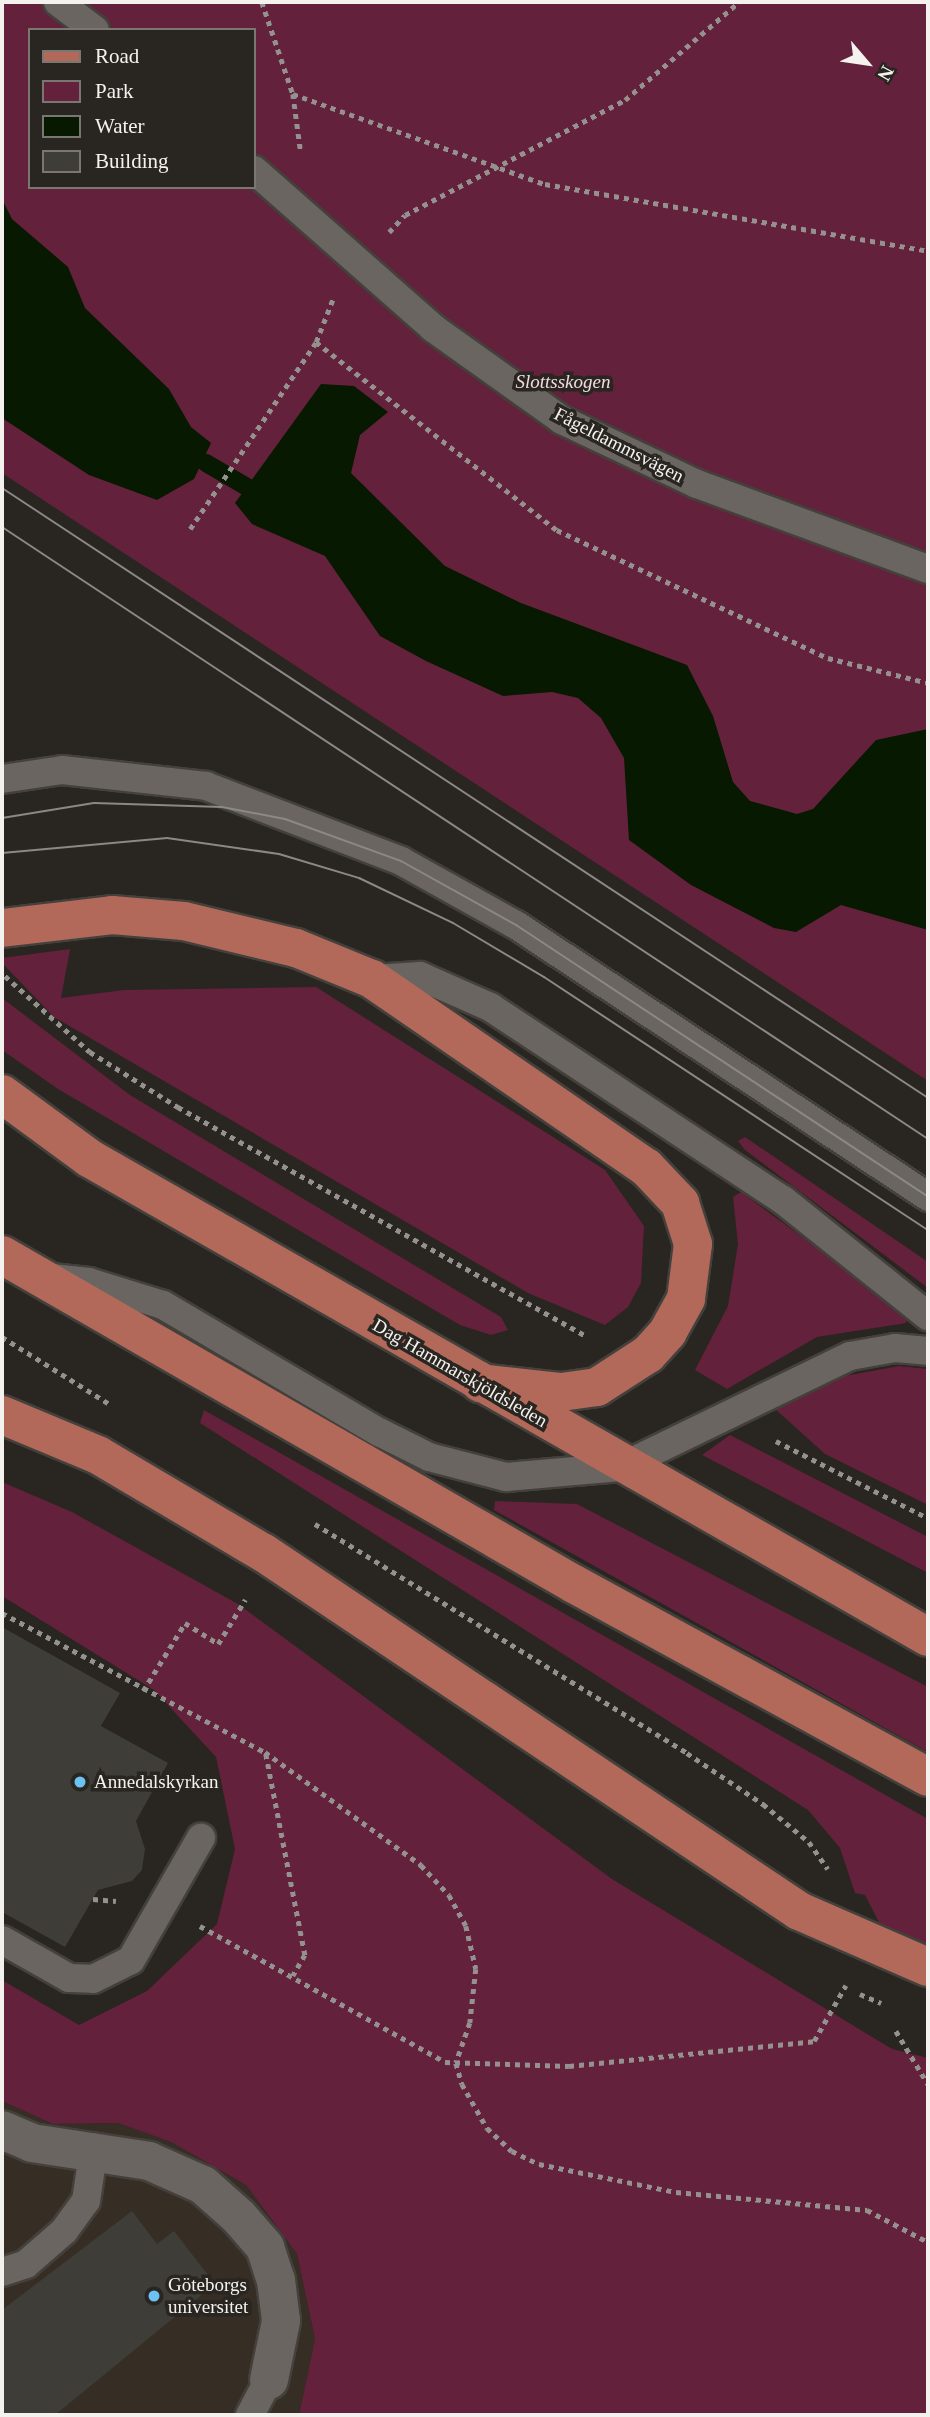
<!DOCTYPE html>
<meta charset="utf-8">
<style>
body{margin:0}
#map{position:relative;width:930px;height:2417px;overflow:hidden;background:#292521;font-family:"Times New Roman",serif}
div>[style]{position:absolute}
.built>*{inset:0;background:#362d25}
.green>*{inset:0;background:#63213b}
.water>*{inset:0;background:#071900}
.stream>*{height:18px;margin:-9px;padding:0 9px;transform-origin:9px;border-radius:9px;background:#071900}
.building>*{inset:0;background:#3e3d38}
.path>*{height:4.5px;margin-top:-2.25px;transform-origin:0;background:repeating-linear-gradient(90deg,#94918e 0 5px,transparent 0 10px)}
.roads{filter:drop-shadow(2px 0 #44403c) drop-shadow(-2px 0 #44403c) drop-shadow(0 2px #44403c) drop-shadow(0 -2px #44403c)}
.service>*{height:28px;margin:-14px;padding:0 14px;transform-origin:14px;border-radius:14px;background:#6a6561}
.minor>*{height:38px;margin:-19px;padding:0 19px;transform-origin:19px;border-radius:19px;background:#6a6561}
.primary>*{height:38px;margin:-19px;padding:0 19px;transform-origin:19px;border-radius:19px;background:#b36959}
.tram>*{height:2px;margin:-1px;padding:0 1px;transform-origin:1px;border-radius:1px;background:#8b8885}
.dots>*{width:19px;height:19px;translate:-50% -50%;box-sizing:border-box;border:4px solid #292521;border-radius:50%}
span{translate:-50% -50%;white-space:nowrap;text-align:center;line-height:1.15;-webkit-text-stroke:7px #292521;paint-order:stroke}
.park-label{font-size:19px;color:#f2dbe1;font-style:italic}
.street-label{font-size:19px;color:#f4f2ef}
.poi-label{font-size:19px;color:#f4f2ef}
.left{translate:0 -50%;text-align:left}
.frame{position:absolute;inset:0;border:4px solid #f4f2ef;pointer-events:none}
.legend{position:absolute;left:28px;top:28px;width:228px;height:161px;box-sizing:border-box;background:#292521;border:2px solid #7a7773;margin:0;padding:9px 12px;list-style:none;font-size:21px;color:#f4f2ef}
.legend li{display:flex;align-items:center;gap:14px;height:35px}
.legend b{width:35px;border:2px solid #7a7773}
.north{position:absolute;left:832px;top:28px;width:70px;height:70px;-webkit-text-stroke:5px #292521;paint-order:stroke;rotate:119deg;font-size:19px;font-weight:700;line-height:28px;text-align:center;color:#f4f2ef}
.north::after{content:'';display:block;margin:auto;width:24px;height:32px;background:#f4f2ef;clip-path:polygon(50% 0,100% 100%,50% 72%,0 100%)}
</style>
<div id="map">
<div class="built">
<i style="clip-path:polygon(2px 2101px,53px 2124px,118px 2123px,171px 2142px,246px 2185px,297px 2254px,315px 2339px,299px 2415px,2px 2415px)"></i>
</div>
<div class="green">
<i style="clip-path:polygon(evenodd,2px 2px,928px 2px,928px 1081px,2px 473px,2px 2px,30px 30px,254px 30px,254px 187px,30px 187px,30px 30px)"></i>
<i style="clip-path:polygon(70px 949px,61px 998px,124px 990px,316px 987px,605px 1170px,644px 1226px,641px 1283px,628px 1307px,605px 1325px,528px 1293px,54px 1017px,2px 963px,2px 958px)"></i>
<i style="clip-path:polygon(2px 998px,130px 1095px,501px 1317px,508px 1330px,491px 1335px,460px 1325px,58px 1089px,2px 1050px)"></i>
<i style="clip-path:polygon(745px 1137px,928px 1262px,928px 1288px,745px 1150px,738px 1141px)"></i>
<i style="clip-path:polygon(741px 1192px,907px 1314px,906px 1323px,817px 1337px,727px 1389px,695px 1370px,728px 1306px,738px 1244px,733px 1197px)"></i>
<i style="clip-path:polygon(899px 1366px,928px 1369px,928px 1505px,825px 1454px,774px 1408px,834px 1378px)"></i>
<i style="clip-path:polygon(204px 1410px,928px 1819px,928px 1947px,885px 1934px,865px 1895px,855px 1893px,840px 1848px,808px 1810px,200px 1423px)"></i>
<i style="clip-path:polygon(730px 1435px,928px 1537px,928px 1573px,702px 1455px)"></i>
<i style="clip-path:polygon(2px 1482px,72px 1512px,238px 1604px,612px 1879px,892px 2049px,928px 2058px,928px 2415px,299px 2415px,315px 2339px,297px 2254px,246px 2185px,171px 2142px,118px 2123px,53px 2124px,2px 2101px,2px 1980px,79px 2025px,147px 1991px,217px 1924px,235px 1849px,216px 1757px,154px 1690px,2px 1596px)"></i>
<i style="clip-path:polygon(495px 1501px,577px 1504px,928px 1687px,928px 1752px,494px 1510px)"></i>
</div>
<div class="water">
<i style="clip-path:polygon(2px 199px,12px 219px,68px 267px,85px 308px,169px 389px,191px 427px,211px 443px,194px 479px,157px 500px,89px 475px,2px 418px)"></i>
<i style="clip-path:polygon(321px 384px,354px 386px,388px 412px,360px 435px,351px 473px,445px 566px,521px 603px,687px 665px,713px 716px,733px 782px,750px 801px,797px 814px,813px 809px,876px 740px,928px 729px,928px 930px,841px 905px,796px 932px,774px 928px,691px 885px,629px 840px,624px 758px,601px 718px,578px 698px,552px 692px,503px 696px,426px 661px,380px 636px,325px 556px,252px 524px,235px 503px)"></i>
</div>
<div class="stream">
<i style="left:206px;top:463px;width:48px;rotate:30.3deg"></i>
</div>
<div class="building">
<i style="clip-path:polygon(2px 1627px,120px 1693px,101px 1726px,168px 1763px,136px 1821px,145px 1849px,142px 1870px,132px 1881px,98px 1890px,65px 1947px,2px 1912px)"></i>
<i style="clip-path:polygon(132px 2211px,157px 2244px,174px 2231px,215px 2284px,55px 2415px,2px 2415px,2px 2310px)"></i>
</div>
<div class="path">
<i style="left:262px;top:2px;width:97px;rotate:71.4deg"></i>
<i style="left:293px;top:94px;width:60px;rotate:82.3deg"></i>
<i style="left:293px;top:94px;width:268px;rotate:19.7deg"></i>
<i style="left:545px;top:184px;width:389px;rotate:9.9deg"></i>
<i style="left:389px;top:232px;width:23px;rotate:-47deg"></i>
<i style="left:405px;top:215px;width:248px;rotate:-27.6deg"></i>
<i style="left:625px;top:100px;width:150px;rotate:-40.7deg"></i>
<i style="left:316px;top:342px;width:306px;rotate:38deg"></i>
<i style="left:557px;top:530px;width:300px;rotate:25.3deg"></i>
<i style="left:828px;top:658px;width:103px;rotate:14deg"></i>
<i style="left:190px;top:529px;width:225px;rotate:-56deg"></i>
<i style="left:316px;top:342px;width:49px;rotate:-68.6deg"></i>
<i style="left:5px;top:976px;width:114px;rotate:41.8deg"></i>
<i style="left:90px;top:1052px;width:104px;rotate:32deg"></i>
<i style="left:178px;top:1107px;width:467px;rotate:29.3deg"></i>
<i style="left:2px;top:1337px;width:125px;rotate:31.9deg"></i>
<i style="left:776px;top:1441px;width:170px;rotate:26.9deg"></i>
<i style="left:315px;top:1524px;width:437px;rotate:31.6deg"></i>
<i style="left:687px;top:1753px;width:92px;rotate:33.9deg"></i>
<i style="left:763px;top:1804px;width:60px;rotate:39.6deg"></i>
<i style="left:809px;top:1842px;width:33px;rotate:55deg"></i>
<i style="left:2px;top:1613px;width:297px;rotate:27.9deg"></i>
<i style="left:265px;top:1752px;width:193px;rotate:35.9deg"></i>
<i style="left:421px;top:1865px;width:41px;rotate:47deg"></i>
<i style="left:449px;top:1895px;width:35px;rotate:61deg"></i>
<i style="left:466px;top:1926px;width:44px;rotate:76.9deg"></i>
<i style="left:476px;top:1969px;width:54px;rotate:96.3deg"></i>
<i style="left:470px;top:2023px;width:42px;rotate:109.3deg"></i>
<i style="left:456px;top:2063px;width:22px;rotate:74deg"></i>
<i style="left:462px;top:2084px;width:51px;rotate:60.4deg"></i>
<i style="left:487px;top:2128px;width:34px;rotate:43deg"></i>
<i style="left:512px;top:2151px;width:30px;rotate:26deg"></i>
<i style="left:539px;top:2164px;width:140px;rotate:11.6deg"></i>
<i style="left:676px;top:2192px;width:192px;rotate:5.4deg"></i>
<i style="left:867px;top:2210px;width:69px;rotate:27.7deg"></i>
<i style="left:143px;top:1691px;width:80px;rotate:-58.3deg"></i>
<i style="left:185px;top:1623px;width:39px;rotate:32deg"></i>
<i style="left:218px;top:1644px;width:52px;rotate:-58.5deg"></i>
<i style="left:266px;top:1754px;width:205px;rotate:79deg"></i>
<i style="left:305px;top:1955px;width:24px;rotate:120deg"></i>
<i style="left:93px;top:1899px;width:23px;rotate:5deg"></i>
<i style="left:200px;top:1926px;width:280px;rotate:29deg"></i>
<i style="left:445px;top:2062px;width:124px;rotate:1.8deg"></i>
<i style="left:569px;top:2066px;width:246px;rotate:-5.8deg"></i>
<i style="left:814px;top:2041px;width:64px;rotate:-60.3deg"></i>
<i style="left:860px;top:1994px;width:23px;rotate:23deg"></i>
<i style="left:896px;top:2031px;width:62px;rotate:58.9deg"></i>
</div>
<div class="roads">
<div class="service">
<i style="left:58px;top:2px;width:46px;rotate:37.1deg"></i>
<i style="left:254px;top:170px;width:239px;rotate:41.4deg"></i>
<i style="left:433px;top:328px;width:158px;rotate:35.5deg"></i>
<i style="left:562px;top:420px;width:149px;rotate:25.4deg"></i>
<i style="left:697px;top:484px;width:246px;rotate:20.2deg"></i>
<i style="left:2px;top:779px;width:61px;rotate:-8.5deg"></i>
<i style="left:62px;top:770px;width:145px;rotate:6.3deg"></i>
<i style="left:206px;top:786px;width:209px;rotate:21deg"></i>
<i style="left:401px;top:861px;width:132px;rotate:29.1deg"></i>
<i style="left:516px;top:925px;width:494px;rotate:33.4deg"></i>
<i style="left:372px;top:979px;width:48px;rotate:-3.6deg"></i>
<i style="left:420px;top:976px;width:77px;rotate:23.9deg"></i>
<i style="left:490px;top:1007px;width:351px;rotate:33.4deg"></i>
<i style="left:783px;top:1200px;width:186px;rotate:38.7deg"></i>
<i style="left:52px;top:1278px;width:37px;rotate:6deg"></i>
<i style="left:89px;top:1282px;width:77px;rotate:17.3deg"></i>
<i style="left:163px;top:1305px;width:251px;rotate:30.5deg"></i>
<i style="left:379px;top:1432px;width:56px;rotate:26.6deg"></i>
<i style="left:429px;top:1457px;width:80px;rotate:14.6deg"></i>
<i style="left:506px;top:1477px;width:115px;rotate:-5deg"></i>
<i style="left:621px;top:1467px;width:254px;rotate:-25.9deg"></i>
<i style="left:850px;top:1356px;width:46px;rotate:-10.1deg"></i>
<i style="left:895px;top:1348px;width:33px;rotate:5deg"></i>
<i style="left:2px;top:1940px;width:77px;rotate:29.6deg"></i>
<i style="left:69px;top:1978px;width:24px;rotate:2deg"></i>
<i style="left:93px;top:1979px;width:42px;rotate:-26.6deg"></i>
<i style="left:131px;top:1960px;width:141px;rotate:-60.2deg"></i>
<i style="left:2px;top:2272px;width:25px;rotate:-18deg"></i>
<i style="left:26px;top:2264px;width:50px;rotate:-41deg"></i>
<i style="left:64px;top:2231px;width:37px;rotate:-54deg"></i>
<i style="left:86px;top:2201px;width:54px;rotate:-81.4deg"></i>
<i style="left:250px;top:2415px;width:40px;rotate:-62deg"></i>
</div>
<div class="minor">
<i style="left:2px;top:2130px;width:33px;rotate:23deg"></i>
<i style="left:32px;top:2143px;width:118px;rotate:8.7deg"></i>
<i style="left:149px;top:2161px;width:59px;rotate:24deg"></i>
<i style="left:203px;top:2185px;width:48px;rotate:41.6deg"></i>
<i style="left:239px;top:2217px;width:40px;rotate:49deg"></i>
<i style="left:265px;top:2247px;width:35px;rotate:72deg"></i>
<i style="left:276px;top:2280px;width:41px;rotate:83deg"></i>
<i style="left:281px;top:2321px;width:60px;rotate:101.5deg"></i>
</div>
<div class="primary">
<i style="left:2px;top:928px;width:111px;rotate:-6.7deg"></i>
<i style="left:112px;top:915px;width:72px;rotate:4.8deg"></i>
<i style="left:184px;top:921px;width:115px;rotate:13.6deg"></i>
<i style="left:296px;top:948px;width:82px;rotate:22.2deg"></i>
<i style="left:372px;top:979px;width:332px;rotate:34.5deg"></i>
<i style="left:646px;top:1167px;width:50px;rotate:46.6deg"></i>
<i style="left:680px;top:1203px;width:43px;rotate:72.4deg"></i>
<i style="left:693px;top:1244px;width:55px;rotate:97.3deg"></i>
<i style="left:686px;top:1299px;width:38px;rotate:119deg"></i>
<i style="left:668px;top:1332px;width:30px;rotate:132deg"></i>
<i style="left:648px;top:1354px;width:61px;rotate:147.1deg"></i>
<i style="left:597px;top:1387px;width:36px;rotate:172deg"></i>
<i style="left:561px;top:1392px;width:81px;rotate:-173.7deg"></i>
<i style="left:2px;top:1094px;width:108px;rotate:36.3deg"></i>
<i style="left:89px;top:1158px;width:966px;rotate:29.72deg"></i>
<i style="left:2px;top:1255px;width:660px;rotate:29.91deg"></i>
<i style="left:574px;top:1584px;width:403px;rotate:28.6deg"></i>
<i style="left:2px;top:1415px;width:104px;rotate:22.6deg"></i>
<i style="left:98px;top:1455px;width:193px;rotate:30.6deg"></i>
<i style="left:264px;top:1553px;width:644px;rotate:33.79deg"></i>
<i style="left:799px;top:1911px;width:141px;rotate:23.5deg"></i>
</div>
</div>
<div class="tram">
<i style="left:2px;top:488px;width:1109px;rotate:33.37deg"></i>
<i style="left:2px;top:527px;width:1110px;rotate:33.46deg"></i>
<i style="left:2px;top:818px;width:93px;rotate:-9.3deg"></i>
<i style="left:94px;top:803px;width:128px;rotate:1.8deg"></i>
<i style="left:222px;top:807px;width:64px;rotate:10.8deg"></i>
<i style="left:285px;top:819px;width:123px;rotate:19.9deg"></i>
<i style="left:401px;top:861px;width:132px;rotate:29.1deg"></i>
<i style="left:516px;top:925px;width:494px;rotate:33.4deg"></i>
<i style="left:2px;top:853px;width:166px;rotate:-5.2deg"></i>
<i style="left:167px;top:838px;width:113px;rotate:8.1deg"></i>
<i style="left:279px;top:854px;width:84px;rotate:16.7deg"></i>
<i style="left:359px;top:878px;width:104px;rotate:25.6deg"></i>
<i style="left:453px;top:923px;width:106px;rotate:30.7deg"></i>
<i style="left:544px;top:977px;width:460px;rotate:33.4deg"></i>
</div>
<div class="dots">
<i style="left:80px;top:1782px;background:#6dc2f3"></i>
<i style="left:154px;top:2296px;background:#6dc2f3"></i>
</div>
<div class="park-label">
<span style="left:563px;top:382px">Slottsskogen</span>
</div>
<div class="street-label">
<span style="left:619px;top:445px;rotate:27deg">Fågeldammsvägen</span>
<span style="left:460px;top:1373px;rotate:30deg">Dag Hammarskjöldsleden</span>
</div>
<div class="poi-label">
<span class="left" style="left:94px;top:1782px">Annedalskyrkan</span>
<span class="left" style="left:168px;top:2296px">Göteborgs<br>universitet</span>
</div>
<div class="frame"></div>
<ul class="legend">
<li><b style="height:9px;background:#b36959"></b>Road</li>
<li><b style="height:19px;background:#63213b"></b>Park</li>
<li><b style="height:19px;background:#071900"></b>Water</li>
<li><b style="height:19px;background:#3e3d38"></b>Building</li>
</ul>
<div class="north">N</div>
</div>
